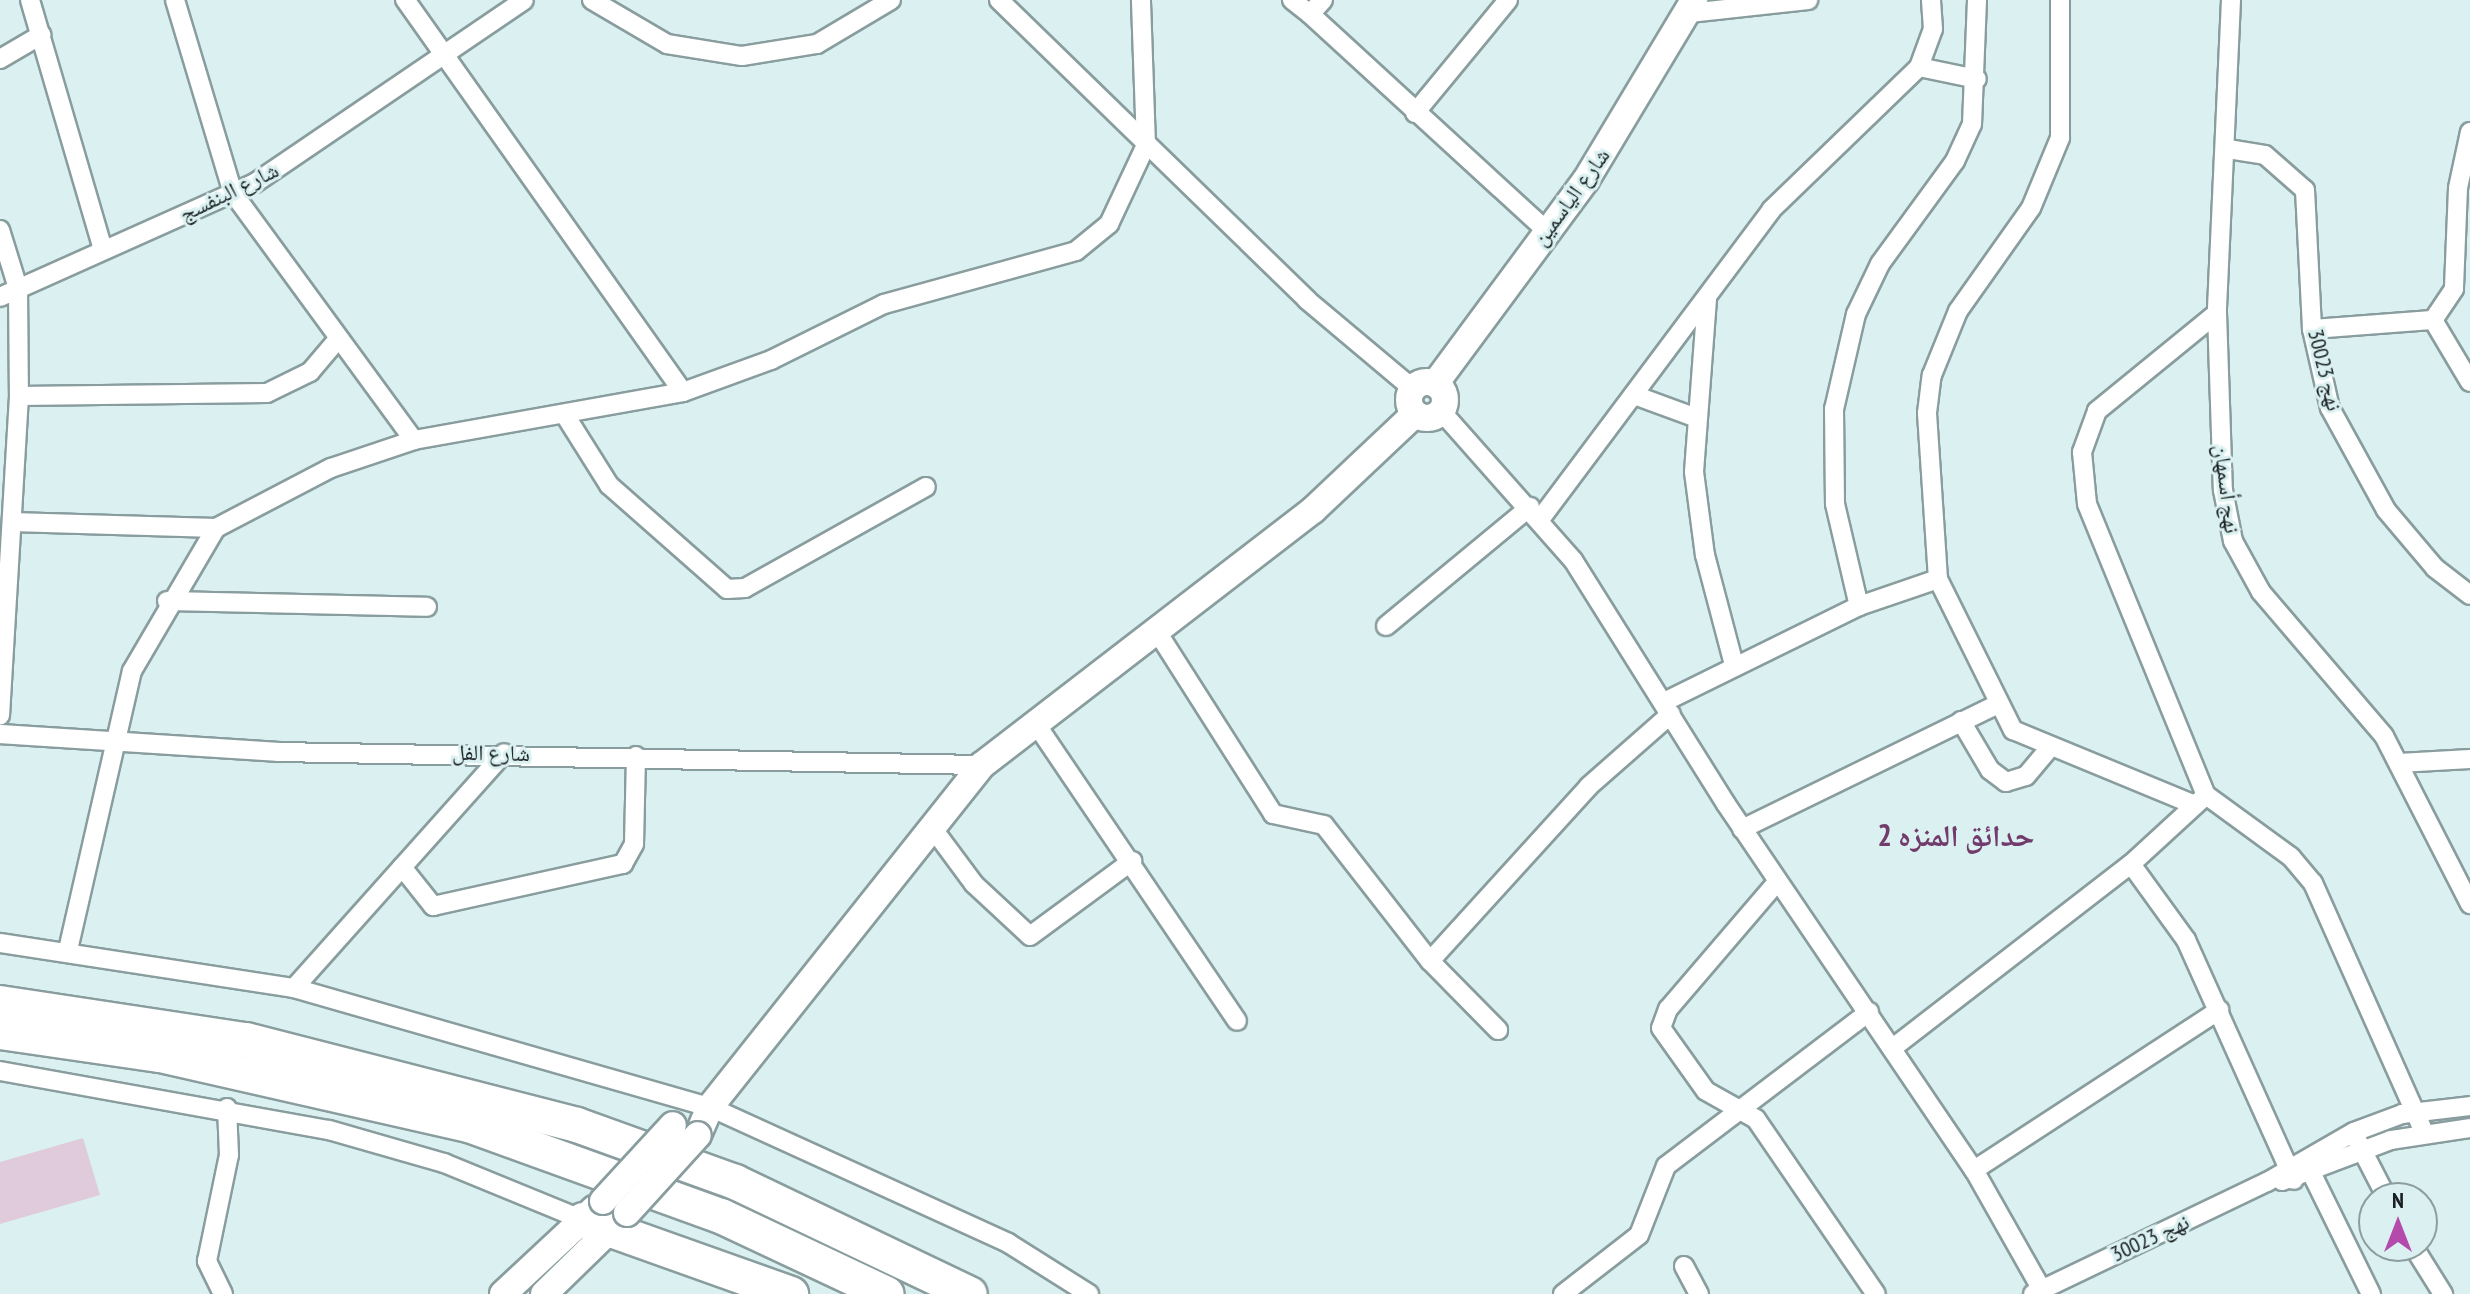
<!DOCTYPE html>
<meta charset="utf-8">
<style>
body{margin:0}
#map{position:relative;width:2470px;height:1294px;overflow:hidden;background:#dbf1f1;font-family:"PT Sans Narrow","Noto Naskh Arabic",sans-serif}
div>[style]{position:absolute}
.green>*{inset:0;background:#dfcbdc}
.roads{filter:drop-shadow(2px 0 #899d9e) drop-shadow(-2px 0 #899d9e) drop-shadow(0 2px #899d9e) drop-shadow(0 -2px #899d9e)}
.street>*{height:18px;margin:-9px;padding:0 9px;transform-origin:9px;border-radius:9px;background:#fff}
.secondary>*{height:26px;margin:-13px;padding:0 13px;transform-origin:13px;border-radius:13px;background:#fff}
.secondary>.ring{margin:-13px;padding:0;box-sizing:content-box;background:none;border:26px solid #fff;border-radius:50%}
.highway>*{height:34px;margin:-17px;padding:0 17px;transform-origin:17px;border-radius:17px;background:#fff}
.bridges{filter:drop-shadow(2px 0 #899d9e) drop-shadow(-2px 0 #899d9e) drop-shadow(0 2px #899d9e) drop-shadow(0 -2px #899d9e)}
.secondary-bridge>*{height:26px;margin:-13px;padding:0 13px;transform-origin:13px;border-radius:13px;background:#fff}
span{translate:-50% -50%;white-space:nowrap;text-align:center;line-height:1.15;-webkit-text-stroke:6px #dbf1f1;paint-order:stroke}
.street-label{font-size:22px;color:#192021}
.district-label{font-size:30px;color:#713c6c;font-weight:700}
.north{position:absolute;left:2358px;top:1182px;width:80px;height:80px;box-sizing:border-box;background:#dbf1f1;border:2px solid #8d9d9e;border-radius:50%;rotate:0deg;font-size:22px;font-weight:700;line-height:32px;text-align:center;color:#192021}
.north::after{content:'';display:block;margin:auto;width:28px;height:36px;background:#b34aac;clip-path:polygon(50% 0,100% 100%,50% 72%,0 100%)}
</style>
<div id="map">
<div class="green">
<i style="clip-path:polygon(83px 1138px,100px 1195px,0 1224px,0 1162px)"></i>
</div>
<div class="roads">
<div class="street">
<i style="left:30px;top:0;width:260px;rotate:73.7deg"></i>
<i style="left:175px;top:0;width:202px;rotate:73.3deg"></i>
<i style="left:233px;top:193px;width:306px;rotate:53.8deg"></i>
<i style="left:592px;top:0;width:87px;rotate:30.4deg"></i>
<i style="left:667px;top:44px;width:76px;rotate:9.1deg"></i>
<i style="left:742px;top:56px;width:76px;rotate:-9.1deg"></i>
<i style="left:817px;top:44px;width:86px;rotate:-30.7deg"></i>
<i style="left:999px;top:0;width:430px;rotate:44.2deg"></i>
<i style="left:1307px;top:300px;width:138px;rotate:40deg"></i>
<i style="left:1292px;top:0;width:23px;rotate:38deg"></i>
<i style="left:1310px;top:14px;width:19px;rotate:-47deg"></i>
<i style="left:1977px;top:0;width:124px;rotate:92.3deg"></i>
<i style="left:1972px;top:124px;width:41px;rotate:114.7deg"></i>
<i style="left:1955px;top:161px;width:127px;rotate:126.1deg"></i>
<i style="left:1880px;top:264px;width:55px;rotate:115.6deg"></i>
<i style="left:1856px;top:314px;width:98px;rotate:103deg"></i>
<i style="left:1834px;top:409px;width:95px;rotate:89.4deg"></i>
<i style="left:1835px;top:504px;width:105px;rotate:76.8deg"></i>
<i style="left:1859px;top:606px;width:83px;rotate:-18.9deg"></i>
<i style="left:1938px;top:579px;width:169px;rotate:63.6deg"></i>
<i style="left:2013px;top:730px;width:197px;rotate:22.4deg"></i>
<i style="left:2231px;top:0;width:313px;rotate:92.6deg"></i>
<i style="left:2217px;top:313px;width:177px;rotate:88.1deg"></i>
<i style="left:2223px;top:490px;width:52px;rotate:78.9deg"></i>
<i style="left:2233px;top:541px;width:58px;rotate:61.2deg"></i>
<i style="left:2261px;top:592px;width:189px;rotate:49.5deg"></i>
<i style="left:2384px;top:736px;width:189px;rotate:62.9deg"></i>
<i style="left:1689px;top:13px;width:120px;rotate:-6.2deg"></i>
<i style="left:1310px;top:14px;width:321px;rotate:42.5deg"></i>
<i style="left:0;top:59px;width:48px;rotate:-30.3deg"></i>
<i style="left:1919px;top:67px;width:59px;rotate:11.7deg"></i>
<i style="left:1415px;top:113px;width:146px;rotate:-50.5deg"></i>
<i style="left:2470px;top:132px;width:57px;rotate:102.1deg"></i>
<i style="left:2458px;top:188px;width:101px;rotate:92.3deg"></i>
<i style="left:2454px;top:289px;width:37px;rotate:124deg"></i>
<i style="left:2433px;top:320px;width:72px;rotate:59.2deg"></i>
<i style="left:2228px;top:149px;width:37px;rotate:9deg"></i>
<i style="left:2265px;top:155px;width:53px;rotate:41.2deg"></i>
<i style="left:2305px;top:190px;width:139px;rotate:87.1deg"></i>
<i style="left:2312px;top:329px;width:81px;rotate:77.2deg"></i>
<i style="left:2330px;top:408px;width:116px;rotate:61.2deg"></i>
<i style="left:2386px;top:510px;width:76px;rotate:49.8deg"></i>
<i style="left:2435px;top:568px;width:44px;rotate:37.6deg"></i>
<i style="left:0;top:230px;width:61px;rotate:72.8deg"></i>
<i style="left:18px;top:288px;width:108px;rotate:89.5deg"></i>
<i style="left:19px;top:396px;width:320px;rotate:93.4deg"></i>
<i style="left:0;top:297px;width:279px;rotate:-24.1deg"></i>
<i style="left:255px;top:183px;width:325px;rotate:-34.2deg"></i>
<i style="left:1707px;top:299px;width:173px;rotate:94.3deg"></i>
<i style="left:1694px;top:472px;width:84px;rotate:82.5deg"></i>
<i style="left:1705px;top:555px;width:114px;rotate:75.2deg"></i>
<i style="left:2217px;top:313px;width:155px;rotate:140.8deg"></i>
<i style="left:2097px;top:411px;width:44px;rotate:110.1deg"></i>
<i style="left:2082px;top:452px;width:52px;rotate:84.5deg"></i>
<i style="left:2087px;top:504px;width:314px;rotate:67.8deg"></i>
<i style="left:2206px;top:795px;width:105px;rotate:36.1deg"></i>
<i style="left:2291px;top:857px;width:34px;rotate:50deg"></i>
<i style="left:2313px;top:883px;width:273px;rotate:66deg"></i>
<i style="left:2312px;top:329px;width:121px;rotate:-4.3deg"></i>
<i style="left:683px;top:392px;width:94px;rotate:-20deg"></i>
<i style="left:771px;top:360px;width:126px;rotate:-26.4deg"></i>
<i style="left:884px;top:304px;width:199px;rotate:-15.4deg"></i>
<i style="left:1076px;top:251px;width:43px;rotate:-39.3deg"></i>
<i style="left:1109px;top:224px;width:87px;rotate:-64.9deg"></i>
<i style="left:1146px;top:145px;width:145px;rotate:-92deg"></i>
<i style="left:1634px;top:395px;width:64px;rotate:20.1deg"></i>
<i style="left:19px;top:396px;width:248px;rotate:-0.7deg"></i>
<i style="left:267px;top:393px;width:48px;rotate:-26deg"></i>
<i style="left:310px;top:372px;width:43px;rotate:-49.7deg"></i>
<i style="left:1441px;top:411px;width:199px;rotate:48.5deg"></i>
<i style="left:1573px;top:560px;width:288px;rotate:57.9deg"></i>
<i style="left:1726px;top:804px;width:442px;rotate:55.9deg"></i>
<i style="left:565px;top:415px;width:83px;rotate:57.8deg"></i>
<i style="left:609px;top:485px;width:157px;rotate:41.4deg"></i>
<i style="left:727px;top:589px;width:18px;rotate:-3deg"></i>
<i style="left:745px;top:588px;width:207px;rotate:-29.2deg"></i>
<i style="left:1541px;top:518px;width:384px;rotate:-53.2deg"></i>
<i style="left:1771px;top:210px;width:206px;rotate:-44deg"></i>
<i style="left:1919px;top:67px;width:40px;rotate:-69.8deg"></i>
<i style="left:1933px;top:29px;width:29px;rotate:-94deg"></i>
<i style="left:12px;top:522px;width:204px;rotate:1.7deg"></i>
<i style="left:1938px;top:579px;width:166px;rotate:-93.8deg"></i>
<i style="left:1927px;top:413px;width:38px;rotate:-83deg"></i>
<i style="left:1932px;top:375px;width:69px;rotate:-67.9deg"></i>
<i style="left:1958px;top:311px;width:126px;rotate:-54.7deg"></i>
<i style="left:2031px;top:208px;width:76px;rotate:-67.5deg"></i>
<i style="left:2060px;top:138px;width:138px;rotate:-90deg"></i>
<i style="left:167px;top:601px;width:260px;rotate:1.3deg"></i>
<i style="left:1386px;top:626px;width:187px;rotate:-39.6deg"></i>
<i style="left:1156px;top:630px;width:218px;rotate:57.5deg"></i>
<i style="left:1273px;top:814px;width:52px;rotate:12.2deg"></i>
<i style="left:1324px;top:825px;width:172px;rotate:52.1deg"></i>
<i style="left:1430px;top:961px;width:97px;rotate:45.4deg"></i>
<i style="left:1664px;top:702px;width:217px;rotate:-26.2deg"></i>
<i style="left:1034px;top:721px;width:362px;rotate:55.9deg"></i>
<i style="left:1961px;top:721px;width:57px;rotate:59.4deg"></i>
<i style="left:1990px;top:770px;width:20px;rotate:37deg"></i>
<i style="left:2006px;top:782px;width:21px;rotate:-17deg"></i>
<i style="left:2026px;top:776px;width:35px;rotate:-50deg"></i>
<i style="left:0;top:734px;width:279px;rotate:3.7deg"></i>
<i style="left:278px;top:752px;width:704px;rotate:1.06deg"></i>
<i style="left:2399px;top:763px;width:71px;rotate:-3.2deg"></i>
<i style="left:931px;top:826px;width:72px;rotate:53.4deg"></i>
<i style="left:974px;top:884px;width:76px;rotate:42.9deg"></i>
<i style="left:1030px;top:936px;width:127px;rotate:-36.3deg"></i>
<i style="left:1742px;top:829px;width:283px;rotate:-26deg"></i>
<i style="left:2131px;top:864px;width:94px;rotate:54.1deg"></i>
<i style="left:2186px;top:940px;width:263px;rotate:65.8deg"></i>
<i style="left:402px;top:867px;width:50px;rotate:51.5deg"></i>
<i style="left:433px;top:906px;width:195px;rotate:-12.5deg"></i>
<i style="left:623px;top:864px;width:23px;rotate:-61deg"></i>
<i style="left:634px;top:844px;width:88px;rotate:-88.7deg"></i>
<i style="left:1777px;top:882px;width:167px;rotate:130.6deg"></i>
<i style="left:1668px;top:1009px;width:20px;rotate:110deg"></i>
<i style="left:1661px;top:1028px;width:77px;rotate:54.5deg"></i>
<i style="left:1706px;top:1091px;width:57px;rotate:29.2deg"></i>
<i style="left:1756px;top:1119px;width:212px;rotate:55.6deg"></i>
<i style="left:0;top:943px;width:297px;rotate:8.7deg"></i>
<i style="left:294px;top:988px;width:433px;rotate:16deg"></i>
<i style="left:710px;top:1107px;width:328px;rotate:24.5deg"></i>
<i style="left:1008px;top:1243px;width:96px;rotate:32.2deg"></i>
<i style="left:68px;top:950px;width:286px;rotate:-77.1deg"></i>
<i style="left:132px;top:671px;width:166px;rotate:-59.6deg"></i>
<i style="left:216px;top:528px;width:130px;rotate:-27.6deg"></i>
<i style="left:331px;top:468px;width:88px;rotate:-18.6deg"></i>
<i style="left:414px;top:440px;width:273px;rotate:-10.1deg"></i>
<i style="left:683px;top:392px;width:481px;rotate:-125.3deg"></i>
<i style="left:1430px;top:961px;width:236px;rotate:-47.7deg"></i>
<i style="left:1589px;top:786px;width:109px;rotate:-41.3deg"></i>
<i style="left:294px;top:988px;width:315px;rotate:-48.2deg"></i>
<i style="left:1894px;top:1047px;width:299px;rotate:-37.7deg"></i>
<i style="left:2131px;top:864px;width:98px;rotate:-42.5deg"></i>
<i style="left:0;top:1071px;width:334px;rotate:10.2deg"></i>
<i style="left:329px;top:1130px;width:120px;rotate:16deg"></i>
<i style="left:444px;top:1163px;width:150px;rotate:22.3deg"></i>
<i style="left:2357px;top:1140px;width:65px;rotate:62.7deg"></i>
<i style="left:2307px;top:1164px;width:145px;rotate:63.8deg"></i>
<i style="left:2282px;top:1181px;width:116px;rotate:-20.6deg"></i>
<i style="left:2391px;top:1140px;width:80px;rotate:-8.6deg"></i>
<i style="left:2413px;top:1246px;width:57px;rotate:58deg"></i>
<i style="left:1684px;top:1266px;width:32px;rotate:62deg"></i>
<i style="left:2042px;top:1290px;width:138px;rotate:-119.5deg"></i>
<i style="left:1974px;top:1170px;width:293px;rotate:-33.1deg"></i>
<i style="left:223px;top:1294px;width:37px;rotate:-116deg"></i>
<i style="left:207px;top:1261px;width:108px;rotate:-78.3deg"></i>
<i style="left:229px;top:1155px;width:47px;rotate:-92.4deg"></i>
<i style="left:1563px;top:1294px;width:96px;rotate:-37.8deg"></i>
<i style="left:1639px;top:1235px;width:74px;rotate:-68.6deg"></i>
<i style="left:1666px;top:1166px;width:255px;rotate:-37.2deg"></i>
<i style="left:2033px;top:1294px;width:259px;rotate:-25.6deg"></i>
<i style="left:2267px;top:1182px;width:100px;rotate:-29.9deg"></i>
<i style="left:2354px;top:1132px;width:51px;rotate:-20.6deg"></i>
<i style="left:2402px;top:1114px;width:68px;rotate:-6.7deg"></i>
</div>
<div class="secondary">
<i class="ring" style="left:1409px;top:382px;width:10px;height:10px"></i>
<i style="left:1435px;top:384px;width:254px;rotate:-53.5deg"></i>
<i style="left:1586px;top:180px;width:210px;rotate:-59deg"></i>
<i style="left:698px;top:1135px;width:30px;rotate:-67deg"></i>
<i style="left:710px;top:1107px;width:437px;rotate:-51.5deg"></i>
<i style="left:982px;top:765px;width:418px;rotate:-37.6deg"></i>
<i style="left:1313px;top:510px;width:140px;rotate:-43.3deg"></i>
<i style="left:503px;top:1294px;width:125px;rotate:-43deg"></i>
<i style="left:544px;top:1294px;width:109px;rotate:-44.3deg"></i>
</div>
<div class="highway">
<i style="left:0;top:1003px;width:249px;rotate:8.6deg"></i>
<i style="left:246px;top:1040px;width:342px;rotate:14.4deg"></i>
<i style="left:577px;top:1125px;width:168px;rotate:19.8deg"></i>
<i style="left:735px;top:1182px;width:260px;rotate:25.5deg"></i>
<i style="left:0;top:1032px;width:162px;rotate:8.2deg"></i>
<i style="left:160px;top:1055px;width:317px;rotate:12.8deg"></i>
<i style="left:469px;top:1125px;width:268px;rotate:19.9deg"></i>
<i style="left:721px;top:1216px;width:183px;rotate:25.2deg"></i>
<i style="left:583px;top:1220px;width:221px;rotate:19.6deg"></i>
</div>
</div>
<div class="bridges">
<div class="secondary-bridge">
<i style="left:603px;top:1201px;width:103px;rotate:-47.4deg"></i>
<i style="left:627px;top:1213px;width:105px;rotate:-47.7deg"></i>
</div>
</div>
<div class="street-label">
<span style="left:229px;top:192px;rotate:-26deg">شارع البنفسج</span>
<span style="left:1571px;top:197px;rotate:-54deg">شارع الياسمين</span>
<span style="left:2325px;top:370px;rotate:76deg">نهج 30023</span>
<span style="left:2227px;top:489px;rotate:83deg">نهج أسمهان</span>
<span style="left:491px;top:753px;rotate:1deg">شارع الفل</span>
<span style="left:2150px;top:1238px;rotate:-25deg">نهج 30023</span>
</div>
<div class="district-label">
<span style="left:1956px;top:835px">حدائق المنزه 2</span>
</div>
<div class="north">N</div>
</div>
